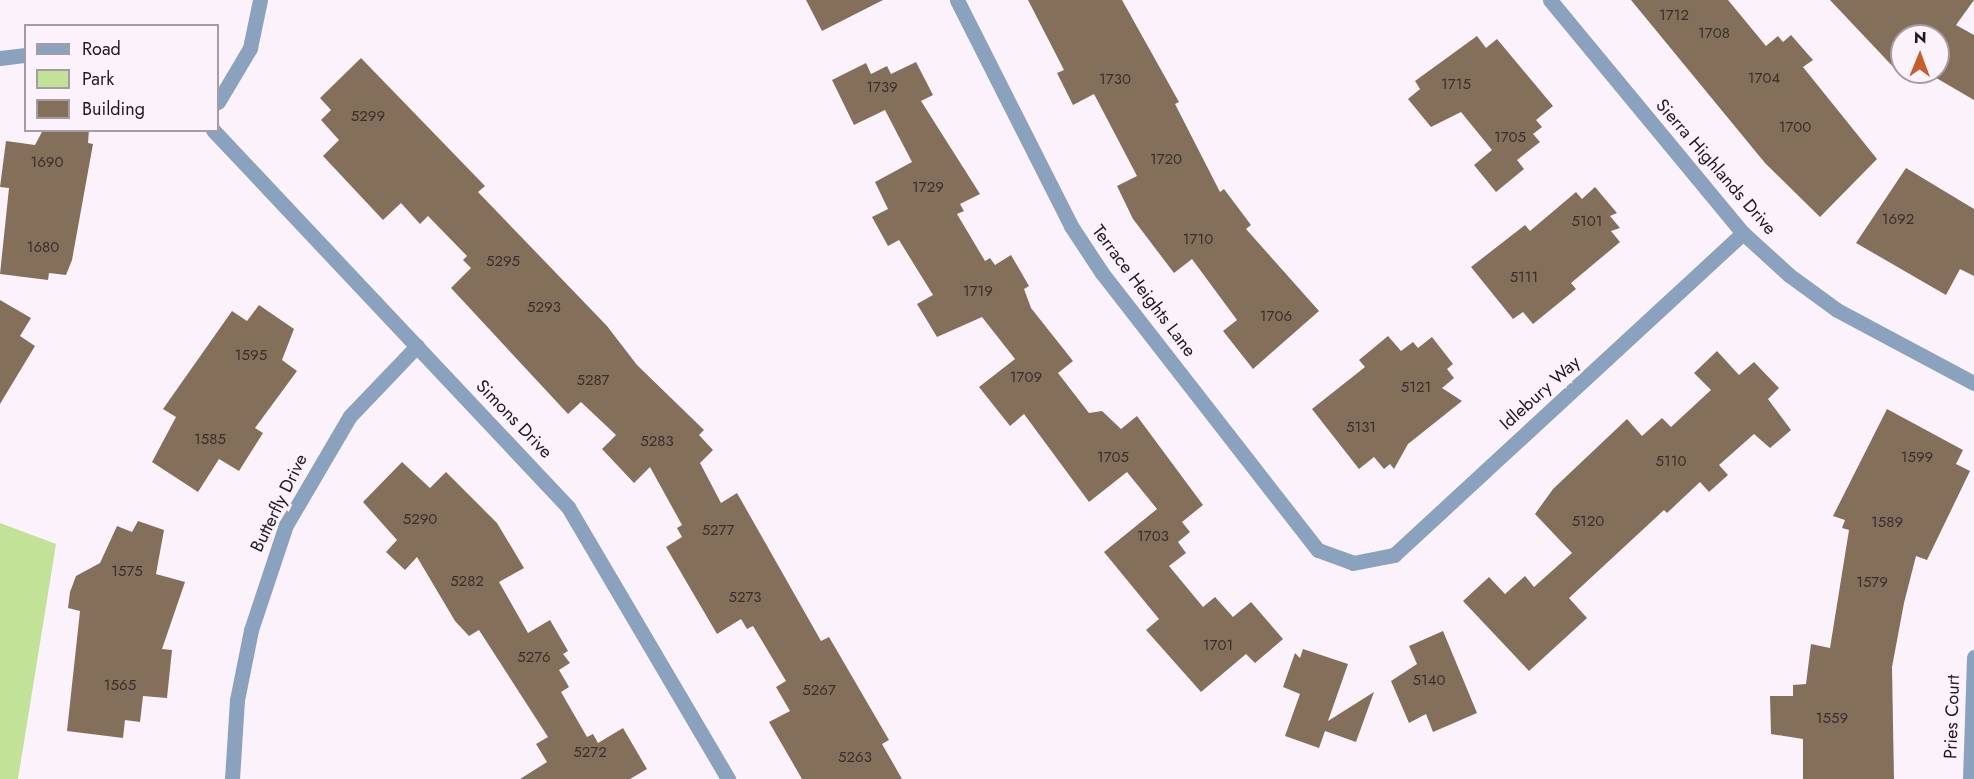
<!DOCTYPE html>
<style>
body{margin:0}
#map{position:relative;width:1974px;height:779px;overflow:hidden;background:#fcf2fb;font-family:Jost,sans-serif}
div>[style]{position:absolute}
.green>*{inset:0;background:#c1e297}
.building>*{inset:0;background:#84705a}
.minor>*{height:15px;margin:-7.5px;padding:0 7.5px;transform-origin:7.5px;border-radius:7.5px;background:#8aa2be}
span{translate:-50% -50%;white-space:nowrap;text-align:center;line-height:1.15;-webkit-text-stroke:6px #fcf2fb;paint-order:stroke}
.number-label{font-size:15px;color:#3a2e2e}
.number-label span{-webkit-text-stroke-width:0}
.street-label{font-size:18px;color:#211820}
.legend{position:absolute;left:24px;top:24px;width:195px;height:108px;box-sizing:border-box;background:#fcf2fb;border:2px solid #a49ba3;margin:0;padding:8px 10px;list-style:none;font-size:18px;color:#211820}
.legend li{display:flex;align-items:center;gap:12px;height:30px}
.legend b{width:30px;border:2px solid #a49ba3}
.north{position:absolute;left:1890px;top:24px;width:60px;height:60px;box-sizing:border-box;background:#fcf2fb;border:2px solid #a49ba3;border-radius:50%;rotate:1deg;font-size:16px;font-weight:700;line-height:24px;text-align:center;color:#211820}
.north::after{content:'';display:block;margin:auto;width:21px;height:27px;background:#c45f2c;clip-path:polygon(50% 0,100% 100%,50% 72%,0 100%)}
</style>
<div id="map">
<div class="green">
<i style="clip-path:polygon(0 523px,56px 544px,18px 779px,0 779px)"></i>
</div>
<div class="building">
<i style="clip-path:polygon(806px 0,883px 0,822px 31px)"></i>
<i style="clip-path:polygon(1028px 0,1122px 0,1179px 102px,1175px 104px,1220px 192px,1224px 189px,1251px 225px,1246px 229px,1319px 311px,1253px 369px,1223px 331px,1237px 320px,1192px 259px,1174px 273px,1133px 219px,1117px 186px,1137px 176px,1094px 94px,1073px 105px,1057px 73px,1064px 70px)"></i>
<i style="clip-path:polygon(1631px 0,1728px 0,1766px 46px,1778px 36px,1783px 42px,1791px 35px,1813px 60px,1803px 67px,1877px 159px,1820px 217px,1765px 163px)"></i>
<i style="clip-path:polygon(1830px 0,1974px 0,1956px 25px,1974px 35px,1974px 100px,1926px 72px,1938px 72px,1938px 36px,1902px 36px,1898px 72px)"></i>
<i style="clip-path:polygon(1477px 36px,1486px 48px,1497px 39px,1553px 106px,1536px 120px,1542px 127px,1533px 134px,1540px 142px,1517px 160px,1524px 169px,1496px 192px,1474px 165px,1492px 150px,1461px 112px,1431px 127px,1408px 99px,1420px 89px,1415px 81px)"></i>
<i style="clip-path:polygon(361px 58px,485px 186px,478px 192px,607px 326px,637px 365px,704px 430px,699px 435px,713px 450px,700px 463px,721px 503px,737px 493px,821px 641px,829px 637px,889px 740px,882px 744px,902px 779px,802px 779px,769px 722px,790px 711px,776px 687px,786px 681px,753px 626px,747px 629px,741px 619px,717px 634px,666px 547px,682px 537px,677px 528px,682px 525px,650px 467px,634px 483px,602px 449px,616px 435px,581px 402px,568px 414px,451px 288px,471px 268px,463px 260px,467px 256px,428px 216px,420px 224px,401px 203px,383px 220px,323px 156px,339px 140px,321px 120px,331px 110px,320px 98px)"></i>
<i style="clip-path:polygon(916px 62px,933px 95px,921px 101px,980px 194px,960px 204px,964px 211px,957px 214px,985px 261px,990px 258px,995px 265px,1011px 255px,1029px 286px,1024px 289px,1031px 308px,1073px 361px,1058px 373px,1089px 413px,1102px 411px,1121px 429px,1137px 416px,1203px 505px,1182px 522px,1190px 532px,1178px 542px,1186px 553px,1169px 566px,1203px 607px,1215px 597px,1233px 617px,1251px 602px,1283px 639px,1255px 663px,1246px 654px,1201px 692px,1146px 630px,1159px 619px,1104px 552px,1157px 509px,1127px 472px,1089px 502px,1024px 414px,1010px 426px,979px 387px,1015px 359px,982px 317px,937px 337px,917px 304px,933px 295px,899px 240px,888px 246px,872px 217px,888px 209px,875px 182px,912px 162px,885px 110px,854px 125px,832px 80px,866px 63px,871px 74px,887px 66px,891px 74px)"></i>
<i style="clip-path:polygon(43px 130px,89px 130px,88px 143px,93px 144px,72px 260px,66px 275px,49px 273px,48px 280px,0 274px,9px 188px,0 187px,6px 141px,35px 145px)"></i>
<i style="clip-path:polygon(1906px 168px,1974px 209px,1974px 276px,1960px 269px,1946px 295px,1856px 243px)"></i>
<i style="clip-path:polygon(1595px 187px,1617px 213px,1610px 216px,1620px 228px,1611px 231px,1620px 242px,1571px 283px,1576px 289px,1533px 324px,1523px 312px,1513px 319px,1471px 267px,1525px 225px,1530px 231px,1576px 192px,1582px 199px)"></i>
<i style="clip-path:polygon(0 300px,31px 318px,20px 336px,35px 346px,0 404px)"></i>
<i style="clip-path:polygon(259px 305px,294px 329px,282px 360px,297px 371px,255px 428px,263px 433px,239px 471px,219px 459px,198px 492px,152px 462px,176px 417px,163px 409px,232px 311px,247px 321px)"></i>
<i style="clip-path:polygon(1388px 336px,1401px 351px,1413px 342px,1418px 348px,1432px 337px,1453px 364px,1447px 369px,1454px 378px,1442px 388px,1462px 401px,1408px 444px,1394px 469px,1390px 464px,1384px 469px,1374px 457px,1359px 469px,1312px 409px,1365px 367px,1359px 360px)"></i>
<i style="clip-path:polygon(1717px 351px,1739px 375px,1754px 362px,1779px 388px,1768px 399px,1791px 430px,1770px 448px,1754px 434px,1719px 465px,1728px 475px,1709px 492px,1700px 482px,1667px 513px,1664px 510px,1569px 598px,1587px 618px,1529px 671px,1463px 601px,1489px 577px,1505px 594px,1525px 576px,1534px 587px,1572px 553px,1535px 514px,1553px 489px,1627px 419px,1642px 436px,1662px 418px,1671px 427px,1711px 390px,1694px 373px)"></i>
<i style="clip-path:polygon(1887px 409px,1963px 450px,1956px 464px,1970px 471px,1927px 560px,1916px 556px,1904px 603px,1892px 667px,1894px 779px,1803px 779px,1803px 739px,1771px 734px,1770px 696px,1793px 696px,1793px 685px,1806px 684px,1811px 644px,1830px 648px,1849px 530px,1842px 528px,1845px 520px,1833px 516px)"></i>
<i style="clip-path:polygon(402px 462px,430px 488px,446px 472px,497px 523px,524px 568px,499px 582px,528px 633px,550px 620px,568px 651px,563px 654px,570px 663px,559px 670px,569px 687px,561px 692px,587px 737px,593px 734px,598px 743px,623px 728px,647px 769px,630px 779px,520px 779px,547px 762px,536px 744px,548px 737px,479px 630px,469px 636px,455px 621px,417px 557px,405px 570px,386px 552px,397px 540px,363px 502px)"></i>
<i style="clip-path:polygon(138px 521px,164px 530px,156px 574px,185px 582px,162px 649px,172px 650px,167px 698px,143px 696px,140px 722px,125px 720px,123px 738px,67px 731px,80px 611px,68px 608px,70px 592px,76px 576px,100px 563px,117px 526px,132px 532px)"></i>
<i style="clip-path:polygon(1443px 631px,1477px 713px,1433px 732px,1426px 714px,1409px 723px,1391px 681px,1417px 664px,1409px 646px)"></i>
<i style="clip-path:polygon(1303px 649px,1348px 664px,1328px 721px,1374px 692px,1356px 742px,1325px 731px,1319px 748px,1285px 736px,1300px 694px,1283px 687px,1295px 653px,1300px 658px)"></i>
</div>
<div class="minor">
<i style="left:957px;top:0;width:253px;rotate:63.2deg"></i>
<i style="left:1071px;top:226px;width:56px;rotate:56.6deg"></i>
<i style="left:1102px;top:273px;width:351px;rotate:52.1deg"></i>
<i style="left:1318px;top:550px;width:37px;rotate:20deg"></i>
<i style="left:1353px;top:563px;width:42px;rotate:-11deg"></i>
<i style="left:1394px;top:555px;width:475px;rotate:-42.7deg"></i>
<i style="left:1550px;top:0;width:303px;rotate:50.4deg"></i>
<i style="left:1743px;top:233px;width:62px;rotate:42.4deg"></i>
<i style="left:1789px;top:275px;width:59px;rotate:36.1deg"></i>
<i style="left:1837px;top:310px;width:155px;rotate:28.1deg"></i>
<i style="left:0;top:58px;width:26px;rotate:-7deg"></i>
<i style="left:218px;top:102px;width:63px;rotate:-59.3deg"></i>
<i style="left:250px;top:48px;width:49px;rotate:-78.2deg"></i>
<i style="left:213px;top:130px;width:518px;rotate:46.72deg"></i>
<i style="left:568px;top:507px;width:316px;rotate:59.5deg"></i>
<i style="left:232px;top:779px;width:79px;rotate:-86.4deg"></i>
<i style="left:237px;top:700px;width:71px;rotate:-78.7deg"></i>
<i style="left:251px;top:630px;width:111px;rotate:-71.6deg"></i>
<i style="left:286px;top:525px;width:126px;rotate:-59.6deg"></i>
<i style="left:350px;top:416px;width:97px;rotate:-46.3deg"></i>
<i style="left:1970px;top:779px;width:122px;rotate:-88.1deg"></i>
</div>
<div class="number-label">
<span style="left:1674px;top:16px">1712</span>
<span style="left:1714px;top:34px">1708</span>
<span style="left:1764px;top:79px">1704</span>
<span style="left:1115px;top:80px">1730</span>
<span style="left:1456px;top:85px">1715</span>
<span style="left:882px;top:88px">1739</span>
<span style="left:368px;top:117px">5299</span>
<span style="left:1795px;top:128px">1700</span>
<span style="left:1510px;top:138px">1705</span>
<span style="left:1166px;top:160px">1720</span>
<span style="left:47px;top:163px">1690</span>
<span style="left:928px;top:188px">1729</span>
<span style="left:1898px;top:220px">1692</span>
<span style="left:1587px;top:222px">5101</span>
<span style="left:1198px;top:240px">1710</span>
<span style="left:43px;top:248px">1680</span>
<span style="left:503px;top:262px">5295</span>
<span style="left:1524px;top:278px">5111</span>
<span style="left:978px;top:292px">1719</span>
<span style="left:544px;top:308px">5293</span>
<span style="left:1276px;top:317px">1706</span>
<span style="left:251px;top:356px">1595</span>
<span style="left:1026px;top:378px">1709</span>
<span style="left:593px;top:381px">5287</span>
<span style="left:1416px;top:388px">5121</span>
<span style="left:1361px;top:428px">5131</span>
<span style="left:210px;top:440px">1585</span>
<span style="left:657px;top:442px">5283</span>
<span style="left:1113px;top:458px">1705</span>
<span style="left:1917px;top:458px">1599</span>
<span style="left:1671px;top:462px">5110</span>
<span style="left:420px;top:520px">5290</span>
<span style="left:1588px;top:522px">5120</span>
<span style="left:1887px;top:523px">1589</span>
<span style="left:718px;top:531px">5277</span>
<span style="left:1153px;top:537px">1703</span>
<span style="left:127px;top:572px">1575</span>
<span style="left:467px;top:582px">5282</span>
<span style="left:1872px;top:583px">1579</span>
<span style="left:745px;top:598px">5273</span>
<span style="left:1218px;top:646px">1701</span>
<span style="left:534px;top:658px">5276</span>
<span style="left:1429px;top:681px">5140</span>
<span style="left:120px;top:686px">1565</span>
<span style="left:819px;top:691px">5267</span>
<span style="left:1832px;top:719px">1559</span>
<span style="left:590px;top:753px">5272</span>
<span style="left:855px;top:758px">5263</span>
</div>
<div class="street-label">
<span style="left:1716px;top:167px;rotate:49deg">Sierra Highlands Drive</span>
<span style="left:1144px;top:291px;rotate:53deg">Terrace Heights Lane</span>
<span style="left:1540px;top:393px;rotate:-42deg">Idlebury Way</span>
<span style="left:514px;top:419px;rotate:46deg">Simons Drive</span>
<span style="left:279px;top:503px;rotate:-64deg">Butterfly Drive</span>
<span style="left:1952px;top:717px;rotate:-88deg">Pries Court</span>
</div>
<ul class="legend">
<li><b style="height:8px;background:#8aa2be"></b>Road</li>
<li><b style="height:16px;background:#c1e297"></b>Park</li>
<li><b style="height:16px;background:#84705a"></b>Building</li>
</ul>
<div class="north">N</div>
</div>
